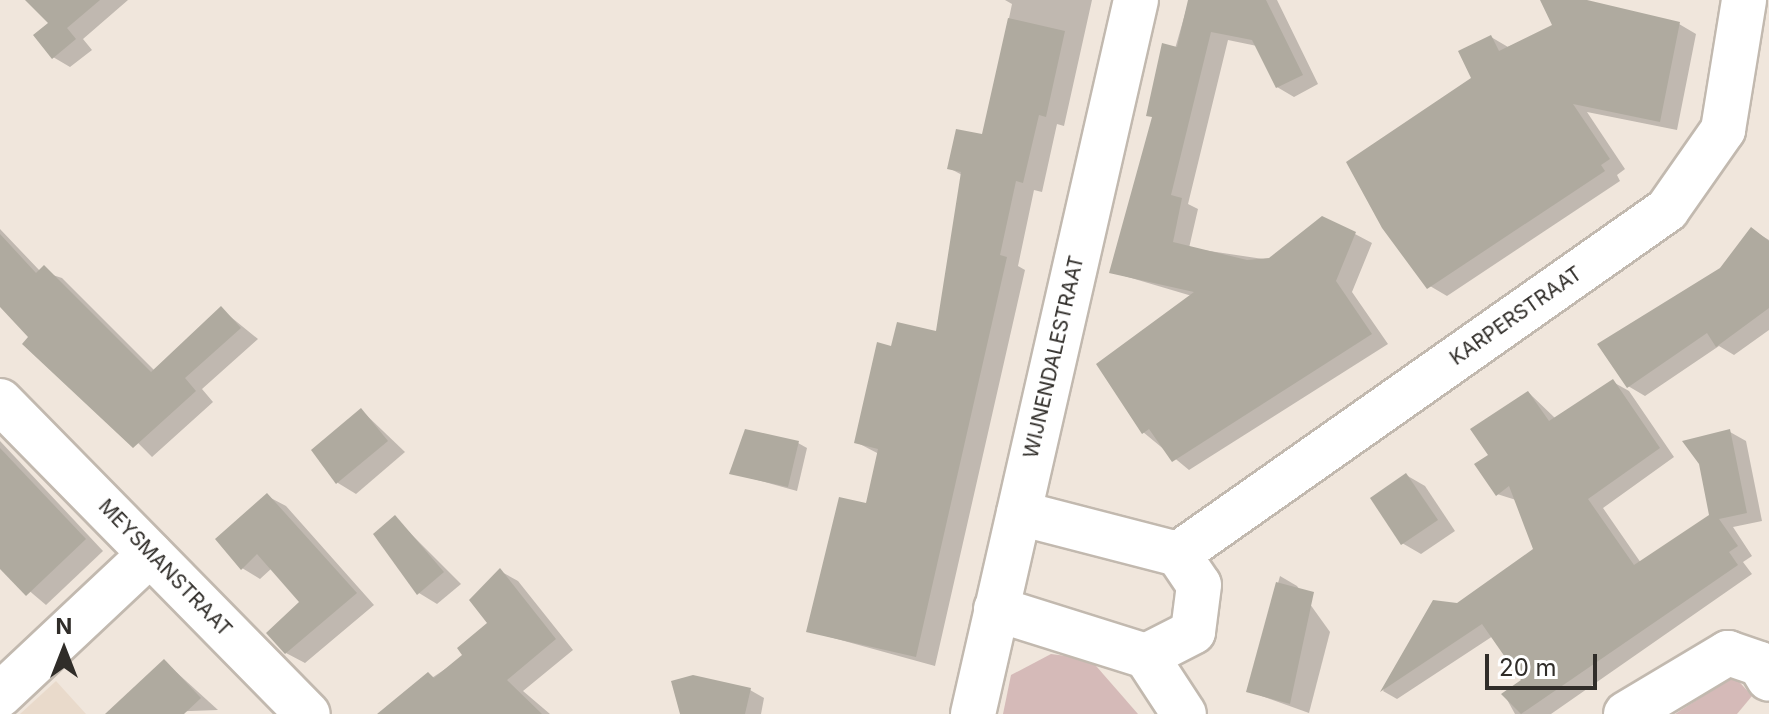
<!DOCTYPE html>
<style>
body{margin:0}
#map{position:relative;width:1769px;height:714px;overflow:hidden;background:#f0e6dc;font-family:Inter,sans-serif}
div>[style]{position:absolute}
.built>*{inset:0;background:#e9dacb}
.green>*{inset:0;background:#d5bab8}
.shadow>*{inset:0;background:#0003}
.building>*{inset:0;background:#afaa9f}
.roads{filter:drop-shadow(2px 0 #c2b9af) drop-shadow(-2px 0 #c2b9af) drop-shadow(0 2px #c2b9af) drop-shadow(0 -2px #c2b9af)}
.minor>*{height:44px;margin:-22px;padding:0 22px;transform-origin:22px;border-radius:22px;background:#fff}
span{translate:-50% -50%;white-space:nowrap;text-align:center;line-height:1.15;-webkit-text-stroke:6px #fff;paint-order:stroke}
.street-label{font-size:20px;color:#302d29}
.north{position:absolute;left:24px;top:610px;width:80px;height:80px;-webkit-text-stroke:6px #fff;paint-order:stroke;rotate:0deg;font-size:22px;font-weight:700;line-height:32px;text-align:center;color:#302d29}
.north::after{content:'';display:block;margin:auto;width:28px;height:36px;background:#302d29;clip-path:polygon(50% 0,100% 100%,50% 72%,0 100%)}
.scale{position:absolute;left:1485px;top:654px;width:112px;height:36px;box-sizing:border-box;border:4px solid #302d29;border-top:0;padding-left:10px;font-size:24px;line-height:28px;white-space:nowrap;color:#302d29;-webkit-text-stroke:6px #fff;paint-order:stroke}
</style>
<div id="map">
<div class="built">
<i style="clip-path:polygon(56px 681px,86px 714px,20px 714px)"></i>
</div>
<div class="green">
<i style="clip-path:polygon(1051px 654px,1090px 659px,1138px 714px,1003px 714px,1011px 675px)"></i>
<i style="clip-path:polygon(1734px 676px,1752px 696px,1737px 714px,1675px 714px)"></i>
</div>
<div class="shadow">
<i style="clip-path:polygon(27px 0,128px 0,83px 39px,92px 50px,70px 67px,53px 57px,50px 23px)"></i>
<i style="clip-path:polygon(1005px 0,1092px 0,1064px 126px,1057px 124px,1042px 192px,1034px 190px,1018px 266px,1025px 270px,935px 666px,808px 631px,868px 505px,879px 454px,856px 442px,893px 349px,937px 333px,962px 175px,949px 168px,984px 137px,1012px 4px)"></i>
<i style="clip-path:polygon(1189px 0,1277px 0,1318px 84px,1294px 97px,1277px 87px,1257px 46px,1228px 40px,1188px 204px,1198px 209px,1189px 248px,1270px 260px,1355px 234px,1372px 243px,1352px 292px,1388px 344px,1189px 470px,1143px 432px,1192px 296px,1111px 272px)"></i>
<i style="clip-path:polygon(1543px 0,1679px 24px,1696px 34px,1677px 130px,1587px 112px,1625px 169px,1617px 175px,1620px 181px,1447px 296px,1430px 286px,1474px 78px,1491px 37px,1508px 47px,1555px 26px)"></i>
<i style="clip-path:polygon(0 229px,40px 271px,62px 278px,155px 371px,221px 309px,258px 339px,202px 389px,213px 402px,152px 457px,0 304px)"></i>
<i style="clip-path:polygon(1752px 230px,1769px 240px,1769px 330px,1734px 355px,1719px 346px,1645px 396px,1628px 386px)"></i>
<i style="clip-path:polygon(1613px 382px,1629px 391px,1674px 457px,1603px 508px,1641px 563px,1711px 516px,1730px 432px,1746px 441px,1762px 521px,1733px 527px,1752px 556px,1743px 562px,1752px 574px,1551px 714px,1515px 714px,1504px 694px,1523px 681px,1493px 636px,1397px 699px,1383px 691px,1434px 602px,1458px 605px,1535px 550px,1516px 500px,1497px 494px,1491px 455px,1529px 393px,1556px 419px)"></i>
<i style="clip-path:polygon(361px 410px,405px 452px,356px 494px,338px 483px,314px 451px)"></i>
<i style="clip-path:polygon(0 441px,103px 551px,46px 605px,0 566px)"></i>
<i style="clip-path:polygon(798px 443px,807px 448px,797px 491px,732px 473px)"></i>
<i style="clip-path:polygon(1406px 475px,1425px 486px,1455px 531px,1421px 554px,1402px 543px)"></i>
<i style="clip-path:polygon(267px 496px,286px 506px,374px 605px,305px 663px,286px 653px,302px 602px,272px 568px,260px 579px,242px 568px)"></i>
<i style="clip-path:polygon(395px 518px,461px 584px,437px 604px,419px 593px)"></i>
<i style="clip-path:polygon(500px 571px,518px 581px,573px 650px,523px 691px,550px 714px,404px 714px,394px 703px,465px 656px,490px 623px)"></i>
<i style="clip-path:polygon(1280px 576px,1297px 586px,1330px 632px,1309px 713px,1248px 691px)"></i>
<i style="clip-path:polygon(164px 661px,218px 710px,108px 714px)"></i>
<i style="clip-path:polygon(750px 690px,764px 698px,761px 714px,682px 714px)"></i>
</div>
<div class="building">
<i style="clip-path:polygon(25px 0,100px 0,67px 28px,76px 39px,52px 59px,33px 35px,48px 23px)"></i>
<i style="clip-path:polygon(1188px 0,1266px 0,1303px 75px,1276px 88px,1252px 40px,1211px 32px,1171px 195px,1182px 198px,1173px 242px,1247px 260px,1269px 258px,1322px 216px,1356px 232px,1336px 281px,1372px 334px,1172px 462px,1149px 429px,1142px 434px,1096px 364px,1194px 292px,1109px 273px,1152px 117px,1146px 116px,1162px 43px,1177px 47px)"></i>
<i style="clip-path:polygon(1540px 0,1587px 0,1680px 22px,1660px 122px,1573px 104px,1610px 159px,1601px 165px,1605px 171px,1427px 289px,1382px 228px,1346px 162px,1471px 78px,1458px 51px,1491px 35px,1499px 51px,1552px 25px)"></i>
<i style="clip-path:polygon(1008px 18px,1065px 31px,1046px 117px,1039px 115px,1023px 183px,1016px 181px,1000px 255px,1007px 257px,916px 657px,806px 632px,839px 497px,866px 503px,878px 449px,854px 443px,877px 342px,891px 346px,897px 322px,936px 331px,961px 172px,947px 169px,956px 129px,982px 134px)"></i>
<i style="clip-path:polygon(1751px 227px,1769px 241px,1769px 308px,1716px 347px,1707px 333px,1627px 388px,1597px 344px,1720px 268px)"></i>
<i style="clip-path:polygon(0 234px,36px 273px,44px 265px,151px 372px,221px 306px,241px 328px,185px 378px,196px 391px,133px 448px,22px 344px,28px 337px,0 307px)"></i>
<i style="clip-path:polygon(1613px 379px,1660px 448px,1588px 499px,1634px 565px,1709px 515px,1699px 464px,1682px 441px,1730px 429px,1747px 513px,1719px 519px,1738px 546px,1729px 552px,1738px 565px,1521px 714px,1501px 694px,1521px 680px,1482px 624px,1380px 692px,1433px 600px,1457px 603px,1533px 549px,1509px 486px,1496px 496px,1474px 464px,1488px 455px,1470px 429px,1528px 391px,1549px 421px)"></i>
<i style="clip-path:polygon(361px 408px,388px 441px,336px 484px,311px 450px)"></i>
<i style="clip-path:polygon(745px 429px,799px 441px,788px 487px,729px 474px)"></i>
<i style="clip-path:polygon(0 448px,86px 539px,26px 596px,0 569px)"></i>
<i style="clip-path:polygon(1406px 473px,1438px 520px,1401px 545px,1370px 498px)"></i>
<i style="clip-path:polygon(267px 493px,357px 593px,285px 654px,266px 633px,299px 602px,257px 554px,241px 570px,215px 539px)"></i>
<i style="clip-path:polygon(395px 515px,444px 572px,417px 595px,373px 534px)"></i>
<i style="clip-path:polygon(500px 568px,556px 639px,507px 680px,542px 714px,377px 714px,428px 672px,434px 678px,462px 655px,457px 648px,487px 623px,469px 600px)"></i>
<i style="clip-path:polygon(1276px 582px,1314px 592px,1290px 704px,1246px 692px)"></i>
<i style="clip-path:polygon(164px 659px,201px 698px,184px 714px,105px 714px)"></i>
<i style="clip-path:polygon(693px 675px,751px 688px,745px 714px,680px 714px,671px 681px)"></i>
</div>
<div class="roads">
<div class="minor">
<i style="left:0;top:401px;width:439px;rotate:45.5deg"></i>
<i style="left:1019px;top:513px;width:164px;rotate:14.5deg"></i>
<i style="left:1178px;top:554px;width:37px;rotate:56deg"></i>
<i style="left:1199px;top:585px;width:47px;rotate:97.3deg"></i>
<i style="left:1193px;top:632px;width:53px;rotate:152.9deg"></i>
<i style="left:1178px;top:554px;width:598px;rotate:-35.13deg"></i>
<i style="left:1667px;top:210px;width:98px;rotate:-55deg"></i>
<i style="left:1723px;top:130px;width:132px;rotate:-80.8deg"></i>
<i style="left:996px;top:609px;width:157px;rotate:17.4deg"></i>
<i style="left:1146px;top:656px;width:69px;rotate:56.8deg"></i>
<i style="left:0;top:695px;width:206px;rotate:-43.2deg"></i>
<i style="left:973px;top:714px;width:732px;rotate:-77.14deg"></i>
<i style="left:1626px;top:714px;width:119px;rotate:-30.9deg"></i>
<i style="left:1728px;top:653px;width:34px;rotate:19deg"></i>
<i style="left:1760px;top:664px;width:17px;rotate:59deg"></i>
</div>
</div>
<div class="street-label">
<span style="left:1516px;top:316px;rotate:-35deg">KARPERSTRAAT</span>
<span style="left:1054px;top:357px;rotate:-77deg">WIJNENDALESTRAAT</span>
<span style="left:165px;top:568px;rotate:46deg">MEYSMANSTRAAT</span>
</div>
<div class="north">N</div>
<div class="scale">20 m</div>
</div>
